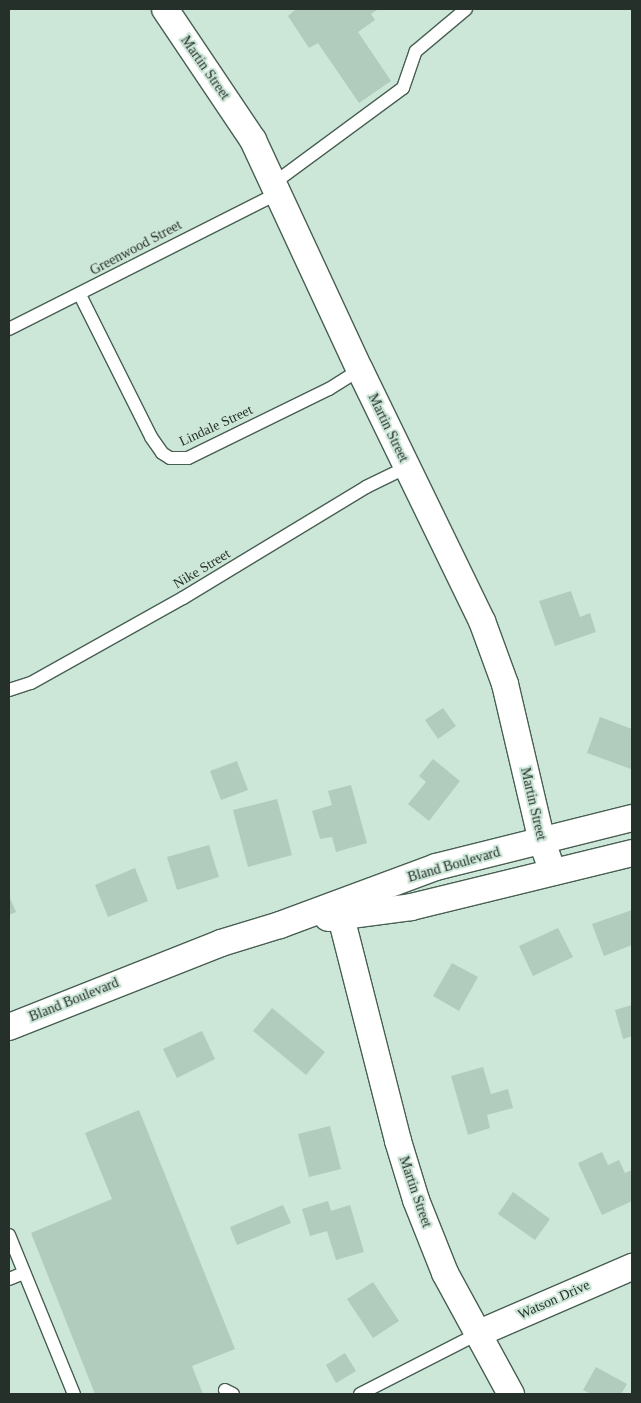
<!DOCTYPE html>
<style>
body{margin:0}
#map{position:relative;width:641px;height:1403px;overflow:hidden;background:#cce6d7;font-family:"Times New Roman",serif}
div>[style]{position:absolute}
.building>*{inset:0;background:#b1cbbc}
.roads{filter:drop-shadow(1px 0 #485f53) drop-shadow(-1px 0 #485f53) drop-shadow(0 1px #485f53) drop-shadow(0 -1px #485f53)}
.service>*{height:12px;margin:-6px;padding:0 6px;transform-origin:6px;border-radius:6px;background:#fff}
.minor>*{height:26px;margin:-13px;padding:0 13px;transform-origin:13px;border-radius:13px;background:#fff}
span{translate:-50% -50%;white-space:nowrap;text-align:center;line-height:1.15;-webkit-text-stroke:4px #cce6d7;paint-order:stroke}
.street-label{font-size:14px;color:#26302a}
.frame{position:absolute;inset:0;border:10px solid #26302a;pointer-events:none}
</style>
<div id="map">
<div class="building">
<i style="clip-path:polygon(296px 9px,378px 9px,371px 14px,375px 20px,358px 32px,391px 81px,359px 103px,318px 43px,309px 48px,288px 16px)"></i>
<i style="clip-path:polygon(571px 591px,580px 617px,590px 613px,596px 632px,555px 646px,539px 601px)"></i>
<i style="clip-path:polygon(443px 708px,456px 726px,438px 739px,425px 720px)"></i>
<i style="clip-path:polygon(600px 717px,632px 729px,631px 769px,587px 753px)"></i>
<i style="clip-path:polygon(433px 759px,460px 781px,429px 821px,408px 804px,426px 782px,419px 776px)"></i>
<i style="clip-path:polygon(237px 761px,248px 790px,221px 800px,210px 771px)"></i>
<i style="clip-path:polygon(351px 785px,367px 843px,336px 852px,332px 837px,320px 839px,312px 811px,332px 805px,328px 791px)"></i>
<i style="clip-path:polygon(277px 799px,292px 855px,248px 867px,233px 810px)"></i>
<i style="clip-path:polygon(209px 845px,219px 877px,177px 890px,167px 857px)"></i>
<i style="clip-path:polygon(135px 868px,148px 901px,108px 917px,95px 885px)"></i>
<i style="clip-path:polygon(9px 896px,16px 912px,9px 915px)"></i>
<i style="clip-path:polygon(632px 910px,632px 945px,604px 956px,592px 924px)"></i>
<i style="clip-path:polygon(558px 928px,573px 957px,533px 976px,519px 946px)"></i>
<i style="clip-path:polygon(452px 963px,478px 977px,459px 1011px,433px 996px)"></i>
<i style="clip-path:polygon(632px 1005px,632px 1036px,623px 1039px,615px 1010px)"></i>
<i style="clip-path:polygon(272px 1008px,325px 1052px,306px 1075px,253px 1031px)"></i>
<i style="clip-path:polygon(202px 1031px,215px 1059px,177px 1078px,163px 1049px)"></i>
<i style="clip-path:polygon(483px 1067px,491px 1094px,508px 1089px,513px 1108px,487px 1115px,490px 1128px,468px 1135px,451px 1076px)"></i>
<i style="clip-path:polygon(139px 1110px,235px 1349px,192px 1366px,203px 1394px,95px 1394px,31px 1233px,112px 1199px,85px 1133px)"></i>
<i style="clip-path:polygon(330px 1126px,341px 1169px,309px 1177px,298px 1134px)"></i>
<i style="clip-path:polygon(602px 1152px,608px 1165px,619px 1160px,625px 1173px,632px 1170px,632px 1201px,602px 1215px,578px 1163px)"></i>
<i style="clip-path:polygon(513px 1192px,550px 1219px,535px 1240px,498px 1214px)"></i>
<i style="clip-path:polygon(328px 1201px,331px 1211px,350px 1205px,364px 1252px,336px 1260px,327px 1231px,310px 1236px,302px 1209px)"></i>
<i style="clip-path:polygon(283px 1205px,291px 1223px,237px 1245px,230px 1227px)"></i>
<i style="clip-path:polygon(373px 1282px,399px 1321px,373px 1338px,347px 1299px)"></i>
<i style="clip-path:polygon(345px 1353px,356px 1371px,336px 1383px,326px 1365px)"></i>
<i style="clip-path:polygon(596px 1367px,627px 1384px,621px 1394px,591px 1394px,583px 1390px)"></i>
</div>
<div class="roads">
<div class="service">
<i style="left:274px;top:183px;width:160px;rotate:-36.4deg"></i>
<i style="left:403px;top:88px;width:39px;rotate:-71deg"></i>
<i style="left:416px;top:51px;width:65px;rotate:-40deg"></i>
<i style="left:80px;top:295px;width:159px;rotate:63.4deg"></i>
<i style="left:151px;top:437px;width:19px;rotate:55deg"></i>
<i style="left:162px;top:453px;width:9px;rotate:32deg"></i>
<i style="left:170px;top:458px;width:18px"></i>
<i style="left:188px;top:458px;width:157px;rotate:-26.1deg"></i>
<i style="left:329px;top:389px;width:36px;rotate:-32deg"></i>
<i style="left:9px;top:329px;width:301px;rotate:-26.8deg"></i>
<i style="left:9px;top:690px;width:23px;rotate:-18deg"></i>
<i style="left:31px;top:683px;width:174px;rotate:-29.2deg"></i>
<i style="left:183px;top:598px;width:214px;rotate:-31.2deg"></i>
<i style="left:366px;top:487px;width:46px;rotate:-26deg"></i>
<i style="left:9px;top:1235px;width:172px;rotate:67.8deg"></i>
<i style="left:9px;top:1279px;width:16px;rotate:-22deg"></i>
<i style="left:225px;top:1390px;width:9px;rotate:27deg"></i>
<i style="left:360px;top:1394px;width:131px;rotate:-27.1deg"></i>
</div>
<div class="minor">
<i style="left:165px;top:9px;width:158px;rotate:56.1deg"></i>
<i style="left:253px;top:140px;width:254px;rotate:65.1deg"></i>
<i style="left:360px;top:370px;width:279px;rotate:64.1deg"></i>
<i style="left:482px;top:621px;width:67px;rotate:69.9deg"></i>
<i style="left:505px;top:684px;width:162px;rotate:76.8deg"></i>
<i style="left:542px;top:842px;width:32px;rotate:70deg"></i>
<i style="left:341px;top:917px;width:231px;rotate:75.7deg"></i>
<i style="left:398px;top:1141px;width:62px;rotate:73deg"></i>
<i style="left:416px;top:1200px;width:79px;rotate:68.3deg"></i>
<i style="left:445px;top:1273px;width:138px;rotate:61.4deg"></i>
<i style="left:328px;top:918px;width:84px;rotate:-7.5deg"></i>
<i style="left:411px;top:907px;width:228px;rotate:-13.7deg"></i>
<i style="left:9px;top:1027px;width:228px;rotate:-21.6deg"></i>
<i style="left:221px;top:943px;width:62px;rotate:-17deg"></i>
<i style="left:280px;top:925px;width:166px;rotate:-20.4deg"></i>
<i style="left:436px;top:867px;width:202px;rotate:-14deg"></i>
<i style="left:477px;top:1334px;width:169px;rotate:-23.4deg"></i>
</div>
</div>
<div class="street-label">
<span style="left:205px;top:68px;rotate:55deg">Martin Street</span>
<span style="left:136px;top:248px;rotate:-28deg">Greenwood Street</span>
<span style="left:216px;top:426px;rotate:-25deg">Lindale Street</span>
<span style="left:388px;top:428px;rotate:64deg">Martin Street</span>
<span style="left:202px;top:569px;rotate:-31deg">Nike Street</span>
<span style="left:533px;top:804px;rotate:77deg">Martin Street</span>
<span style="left:454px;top:865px;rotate:-16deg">Bland Boulevard</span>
<span style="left:74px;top:1000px;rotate:-22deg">Bland Boulevard</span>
<span style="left:415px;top:1192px;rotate:71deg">Martin Street</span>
<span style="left:554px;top:1300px;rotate:-24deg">Watson Drive</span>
</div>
<div class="frame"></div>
</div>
